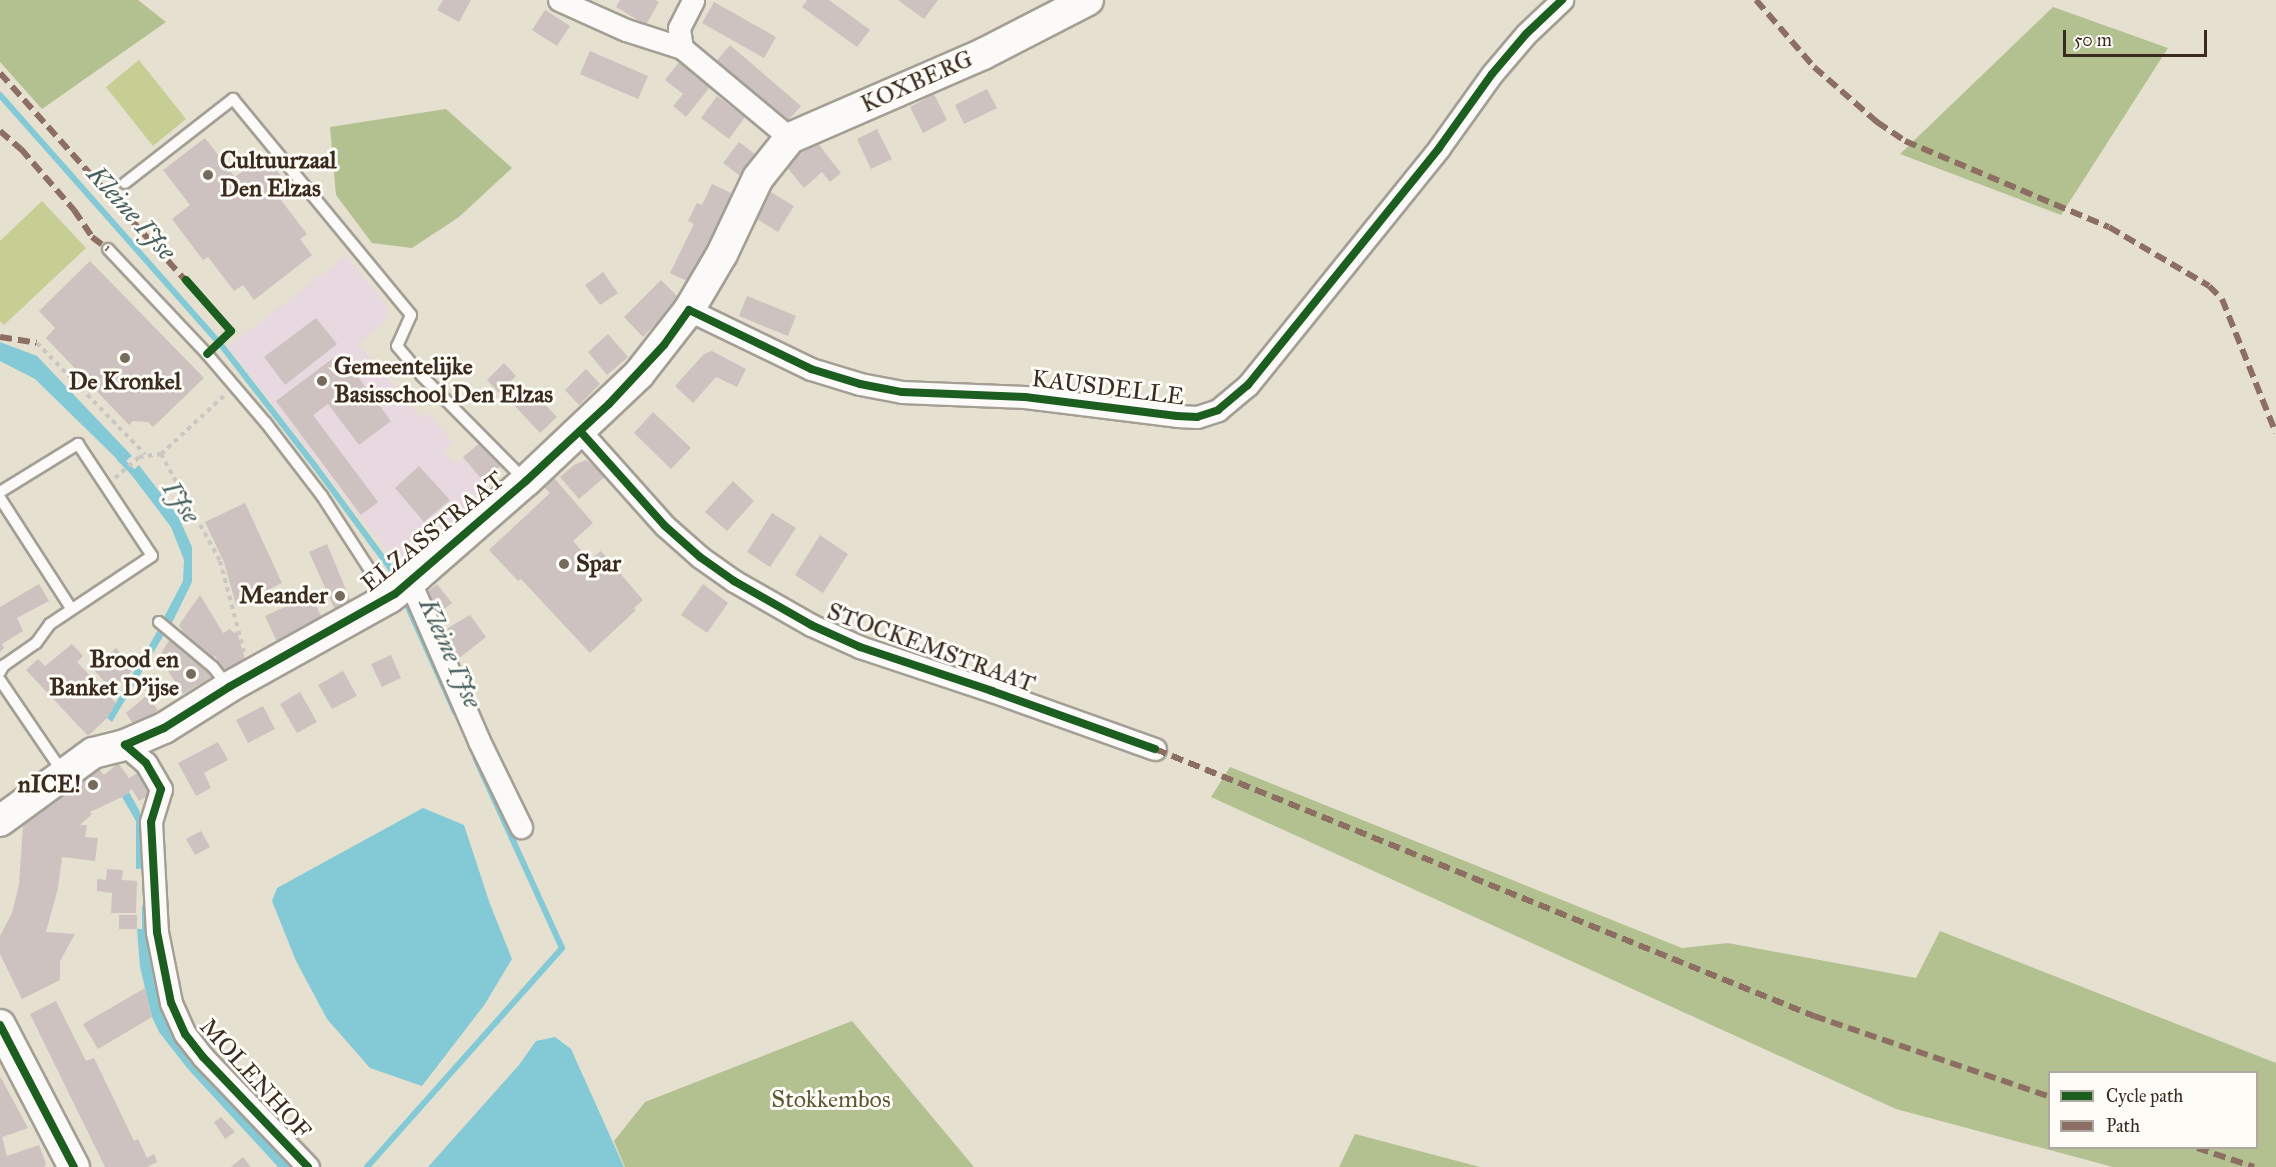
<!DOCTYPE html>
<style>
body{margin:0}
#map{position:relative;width:2276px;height:1167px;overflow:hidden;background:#e5e0d0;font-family:"IM FELL Great Primer",serif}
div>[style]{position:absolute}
.built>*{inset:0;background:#e8d8df}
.green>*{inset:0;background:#c6ce94}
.forest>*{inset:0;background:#b3c08f}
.water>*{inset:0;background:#84cad6}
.stream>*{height:6px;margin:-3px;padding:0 3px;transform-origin:3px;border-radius:3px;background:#84cad6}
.building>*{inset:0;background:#cdc2bf}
.path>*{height:4px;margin-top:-2px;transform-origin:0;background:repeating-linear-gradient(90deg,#cac7c3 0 4.5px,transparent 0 9px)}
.roads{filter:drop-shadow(2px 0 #a49f95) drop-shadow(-2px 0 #a49f95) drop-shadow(0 2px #a49f95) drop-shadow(0 -2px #a49f95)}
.lane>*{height:10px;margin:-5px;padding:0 5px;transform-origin:5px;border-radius:5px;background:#fbfaf8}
.street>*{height:21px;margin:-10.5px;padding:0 10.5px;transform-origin:10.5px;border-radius:10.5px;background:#fbfaf8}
.secondary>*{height:30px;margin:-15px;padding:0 15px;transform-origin:15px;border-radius:15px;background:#fbfaf8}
.quiet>*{height:6px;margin-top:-3px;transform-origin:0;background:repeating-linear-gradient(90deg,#8d6e63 0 12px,transparent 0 18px)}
.cycleway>*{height:8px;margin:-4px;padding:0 4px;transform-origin:4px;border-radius:4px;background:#1b5e20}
.dots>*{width:16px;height:16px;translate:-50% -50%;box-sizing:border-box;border:3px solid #fdfcf7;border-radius:50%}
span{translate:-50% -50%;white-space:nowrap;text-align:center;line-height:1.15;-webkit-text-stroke:6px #fdfcf7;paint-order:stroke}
.street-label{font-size:24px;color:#3b2a1e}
.poi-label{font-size:24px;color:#3b2a1e;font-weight:700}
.left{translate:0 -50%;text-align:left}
.right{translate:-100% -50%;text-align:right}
.park-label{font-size:24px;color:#5d5733}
.water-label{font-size:26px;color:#465f5f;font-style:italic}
.legend{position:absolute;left:2048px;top:1071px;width:210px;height:78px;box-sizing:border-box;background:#fdfcf7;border:2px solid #afa8a0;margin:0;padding:8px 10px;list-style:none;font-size:18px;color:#3b2a1e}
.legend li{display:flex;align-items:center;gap:12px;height:30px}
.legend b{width:30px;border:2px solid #afa8a0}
.scale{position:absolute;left:2063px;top:30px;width:144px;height:27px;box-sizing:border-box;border:3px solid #3b2a1e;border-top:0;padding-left:8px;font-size:18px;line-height:21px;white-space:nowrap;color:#3b2a1e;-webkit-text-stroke:4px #fdfcf7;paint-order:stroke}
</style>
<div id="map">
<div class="built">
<i style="clip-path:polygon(346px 256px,389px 308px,384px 323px,358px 344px,422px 418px,429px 414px,453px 442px,444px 451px,455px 464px,463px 457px,491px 490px,400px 572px,394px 560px,228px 347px)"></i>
</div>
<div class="green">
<i style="clip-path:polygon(139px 60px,186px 119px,153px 146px,106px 87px)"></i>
<i style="clip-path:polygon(42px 201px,86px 248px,4px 325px,0 321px,0 241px)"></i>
</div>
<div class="forest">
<i style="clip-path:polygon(0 0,138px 0,166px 22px,42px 109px,0 62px)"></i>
<i style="clip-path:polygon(2053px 7px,2168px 48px,2061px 215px,1900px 154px)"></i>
<i style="clip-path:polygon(446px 109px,512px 168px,459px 217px,412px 248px,372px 243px,336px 195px,330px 127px)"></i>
<i style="clip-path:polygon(evenodd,1230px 767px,1682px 948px,1728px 943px,1916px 978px,1940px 931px,2276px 1063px,2276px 1167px,2113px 1167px,1896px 1109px,1211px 797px,1230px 767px,2050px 1072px,2256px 1072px,2256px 1148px,2050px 1148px,2050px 1072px)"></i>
<i style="clip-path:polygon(852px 1021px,974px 1167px,625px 1167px,614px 1141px,645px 1102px)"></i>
<i style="clip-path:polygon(1355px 1134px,1480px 1167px,1339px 1167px)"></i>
</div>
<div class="water">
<i style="clip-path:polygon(0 342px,37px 356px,132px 456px,122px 464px,35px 379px,0 361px)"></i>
<i style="clip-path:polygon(139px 465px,178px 516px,192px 547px,192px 582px,171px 625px,162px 621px,183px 581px,184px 560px,171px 527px,130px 473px)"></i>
<i style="clip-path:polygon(158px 630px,165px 633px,112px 722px,107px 718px)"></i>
<i style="clip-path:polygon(129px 792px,139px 810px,145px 830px,147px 868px,136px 869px,136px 821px,122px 797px)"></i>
<i style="clip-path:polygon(423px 808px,464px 825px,490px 904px,512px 959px,485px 1004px,422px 1086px,370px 1068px,327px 1019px,296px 961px,272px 901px,277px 888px)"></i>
<i style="clip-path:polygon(137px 929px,150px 929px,154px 968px,260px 1130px,293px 1167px,278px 1167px,188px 1069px,159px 1032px,152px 1017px,140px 967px)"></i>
<i style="clip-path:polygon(555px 1037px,571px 1049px,624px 1167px,428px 1167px,519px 1065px,536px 1041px)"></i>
</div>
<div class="stream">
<i style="left:0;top:95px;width:329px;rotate:48.5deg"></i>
<i style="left:218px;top:341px;width:158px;rotate:52.2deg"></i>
<i style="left:315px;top:466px;width:128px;rotate:53.6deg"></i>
<i style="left:391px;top:569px;width:15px;rotate:67deg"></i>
<i style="left:120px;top:459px;width:23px;rotate:45deg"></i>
<i style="left:404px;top:598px;width:125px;rotate:65.9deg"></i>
<i style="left:145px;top:936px;width:29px;rotate:-90deg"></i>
<i style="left:367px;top:1167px;width:293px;rotate:-48.3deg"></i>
<i style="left:562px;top:948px;width:208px;rotate:-114.5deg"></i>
</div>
<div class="building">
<i style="clip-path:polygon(443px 0,471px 0,459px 22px,437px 10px)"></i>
<i style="clip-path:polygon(620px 0,655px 0,659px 2px,646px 25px,616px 7px)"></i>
<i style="clip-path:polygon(807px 0,829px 0,870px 30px,857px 47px,802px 7px)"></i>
<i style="clip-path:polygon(898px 0,938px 0,924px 19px)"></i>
<i style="clip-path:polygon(714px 2px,776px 37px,764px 58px,702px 23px)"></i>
<i style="clip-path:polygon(545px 10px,570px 26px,557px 46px,532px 30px)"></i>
<i style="clip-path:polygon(730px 45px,801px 106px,785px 124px,715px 63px)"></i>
<i style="clip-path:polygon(590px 51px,648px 76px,638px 99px,580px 74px)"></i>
<i style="clip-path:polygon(679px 62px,710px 87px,686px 117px,673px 106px,683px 94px,665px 80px)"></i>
<i style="clip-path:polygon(987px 89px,997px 108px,964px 124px,955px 105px)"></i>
<i style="clip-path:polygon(934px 94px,947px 120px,923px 133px,910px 107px)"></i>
<i style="clip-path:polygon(717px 96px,745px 117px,729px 139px,701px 118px)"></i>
<i style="clip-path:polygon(877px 129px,892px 159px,871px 169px,857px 139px)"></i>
<i style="clip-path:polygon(205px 138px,235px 177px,265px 155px,292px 190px,280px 199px,307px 234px,300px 239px,312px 255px,254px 300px,243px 285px,234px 291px,208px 257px,203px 260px,172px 219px,190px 205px,163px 170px)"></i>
<i style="clip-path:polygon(816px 141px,841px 173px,830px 182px,822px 172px,804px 188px,786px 166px)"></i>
<i style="clip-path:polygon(739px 142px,759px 157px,743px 178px,723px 163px)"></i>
<i style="clip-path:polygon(712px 184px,735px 195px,693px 284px,670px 273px,694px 224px,688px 221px,697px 203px,702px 205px)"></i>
<i style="clip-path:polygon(769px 191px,794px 206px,778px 232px,754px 217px)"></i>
<i style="clip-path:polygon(90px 261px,204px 378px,153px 427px,148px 422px,133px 421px,129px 425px,46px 338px,55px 328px,39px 311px)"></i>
<i style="clip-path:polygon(603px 272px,618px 293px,600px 305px,585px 285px)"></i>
<i style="clip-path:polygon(661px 280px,680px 299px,643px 337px,624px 317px)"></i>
<i style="clip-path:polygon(747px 296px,796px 316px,788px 336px,739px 316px)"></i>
<i style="clip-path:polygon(316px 318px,337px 344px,285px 385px,264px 357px)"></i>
<i style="clip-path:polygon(608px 334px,628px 357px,607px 375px,588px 352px)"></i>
<i style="clip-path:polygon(712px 351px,746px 369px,737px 387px,716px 377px,693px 403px,675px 386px,704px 354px)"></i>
<i style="clip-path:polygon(340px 353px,391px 421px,359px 445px,328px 404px,313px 415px,378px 502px,361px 515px,276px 401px)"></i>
<i style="clip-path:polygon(504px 363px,516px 376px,499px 393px,487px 380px)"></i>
<i style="clip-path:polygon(586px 369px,600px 384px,579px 405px,565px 390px)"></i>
<i style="clip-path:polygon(530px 389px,557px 417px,540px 433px,514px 405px)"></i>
<i style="clip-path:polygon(653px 412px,691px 448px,671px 469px,634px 433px)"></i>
<i style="clip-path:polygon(481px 442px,501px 466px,483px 481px,463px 457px)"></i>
<i style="clip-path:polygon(586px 460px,607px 475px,579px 499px,560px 477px,574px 465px)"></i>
<i style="clip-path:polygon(419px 466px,450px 500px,424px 522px,395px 488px)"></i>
<i style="clip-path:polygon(554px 478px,593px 523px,573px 541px,590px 560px,601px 551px,643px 600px,634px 608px,636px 610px,590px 653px,521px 579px,518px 581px,489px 550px,550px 493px,544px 487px)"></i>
<i style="clip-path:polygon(733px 481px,754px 501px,727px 531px,705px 512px)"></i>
<i style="clip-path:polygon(245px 503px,282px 583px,236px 605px,224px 562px,205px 522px)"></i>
<i style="clip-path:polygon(772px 513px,796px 528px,770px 567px,747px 552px)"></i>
<i style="clip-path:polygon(820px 535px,848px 554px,823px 593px,795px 575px)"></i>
<i style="clip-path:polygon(327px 544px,351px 602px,336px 612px,309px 552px)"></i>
<i style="clip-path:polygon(39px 584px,49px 601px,17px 618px,23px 631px,2px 644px,4px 648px,0 652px,0 607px)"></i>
<i style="clip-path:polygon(437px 584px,452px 603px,439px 613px,424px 595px)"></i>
<i style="clip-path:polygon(703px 584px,728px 603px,707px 633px,681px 615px)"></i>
<i style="clip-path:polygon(200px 595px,223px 633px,230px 629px,234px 633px,237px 632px,245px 660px,224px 672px,215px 656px,211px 660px,190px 644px,179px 625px)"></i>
<i style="clip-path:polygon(311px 595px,323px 620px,277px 642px,265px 616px)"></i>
<i style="clip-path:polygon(470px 615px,486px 637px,458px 659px,442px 637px,448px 628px)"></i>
<i style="clip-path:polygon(171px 637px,213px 676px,183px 694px,159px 657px)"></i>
<i style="clip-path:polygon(72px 644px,83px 656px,77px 662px,116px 703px,107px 718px,88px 736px,26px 670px,38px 659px,45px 666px)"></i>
<i style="clip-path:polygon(116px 648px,134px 669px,112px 690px,93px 669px)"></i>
<i style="clip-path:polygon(391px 655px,401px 678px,382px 687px,371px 664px)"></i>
<i style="clip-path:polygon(343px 671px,357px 696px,332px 709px,318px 685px)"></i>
<i style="clip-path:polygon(300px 692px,317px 722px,297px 733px,280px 704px)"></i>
<i style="clip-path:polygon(146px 696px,158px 710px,135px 727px,126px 713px)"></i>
<i style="clip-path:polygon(263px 706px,275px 729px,248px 743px,236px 720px)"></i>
<i style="clip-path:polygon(218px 742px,228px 760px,204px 773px,211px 788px,196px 796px,178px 763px)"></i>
<i style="clip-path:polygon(118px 763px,129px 778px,143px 770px,155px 792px,139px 801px,132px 789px,122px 797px,90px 812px,92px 814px,80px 825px,87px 825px,85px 837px,98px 838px,95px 861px,62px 857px,58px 888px,46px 932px,75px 934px,60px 961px,60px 980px,22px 999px,0 954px,0 936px,12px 913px,19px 885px,23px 826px,99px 769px,104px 775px)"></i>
<i style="clip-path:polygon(201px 831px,210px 847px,195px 855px,186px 839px)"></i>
<i style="clip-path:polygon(107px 869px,123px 870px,122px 880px,137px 881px,136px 913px,111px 913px,112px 893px,97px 891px,97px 879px,106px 880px)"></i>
<i style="clip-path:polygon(119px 915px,137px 915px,137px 929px,119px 929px)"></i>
<i style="clip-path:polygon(145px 988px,152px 1017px,98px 1049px,83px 1024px)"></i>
<i style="clip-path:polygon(56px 1001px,86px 1061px,94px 1058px,134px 1141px,138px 1139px,147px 1158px,154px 1154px,157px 1162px,147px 1167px,105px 1167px,30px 1014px)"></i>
<i style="clip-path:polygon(0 1076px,28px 1128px,2px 1137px,7px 1156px,39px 1145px,46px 1164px,44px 1167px,0 1167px)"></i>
<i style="clip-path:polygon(221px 1117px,235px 1132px,225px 1139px,214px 1122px)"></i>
<i style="clip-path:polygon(243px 1157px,251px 1167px,231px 1167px)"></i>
</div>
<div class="path">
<i style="left:37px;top:343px;width:155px;rotate:45.8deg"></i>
<i style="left:161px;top:454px;width:122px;rotate:61.1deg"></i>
<i style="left:220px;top:561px;width:94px;rotate:75.2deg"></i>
<i style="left:115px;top:478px;width:32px;rotate:-41deg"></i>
<i style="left:139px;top:457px;width:22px;rotate:-8deg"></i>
<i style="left:161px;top:454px;width:88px;rotate:-42.7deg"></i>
</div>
<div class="roads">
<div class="lane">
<i style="left:125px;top:183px;width:137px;rotate:-37.9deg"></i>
<i style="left:233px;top:99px;width:280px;rotate:50.5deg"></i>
<i style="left:411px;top:315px;width:34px;rotate:114deg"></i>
<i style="left:397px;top:346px;width:38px;rotate:50deg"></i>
<i style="left:421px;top:375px;width:149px;rotate:45.3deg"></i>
<i style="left:108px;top:249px;width:144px;rotate:46.7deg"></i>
<i style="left:207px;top:354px;width:91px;rotate:49.5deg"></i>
<i style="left:266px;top:423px;width:92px;rotate:52.5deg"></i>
<i style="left:322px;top:496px;width:121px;rotate:57.1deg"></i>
<i style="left:0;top:492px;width:92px;rotate:-31.6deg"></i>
<i style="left:78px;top:444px;width:134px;rotate:56.5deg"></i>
<i style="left:152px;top:556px;width:123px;rotate:146.3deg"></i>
<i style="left:50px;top:624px;width:24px;rotate:126deg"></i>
<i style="left:36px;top:643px;width:39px;rotate:145deg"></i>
<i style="left:4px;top:665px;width:8px;rotate:120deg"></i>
<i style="left:0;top:498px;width:131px;rotate:57.2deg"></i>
<i style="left:159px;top:622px;width:70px;rotate:39.8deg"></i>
<i style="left:213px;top:667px;width:23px;rotate:52deg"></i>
<i style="left:0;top:680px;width:114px;rotate:55.8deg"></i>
</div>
<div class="street">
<i style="left:559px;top:0;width:73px;rotate:24.1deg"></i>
<i style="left:626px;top:30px;width:59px;rotate:17.8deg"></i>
<i style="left:682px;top:48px;width:141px;rotate:39.8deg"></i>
<i style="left:682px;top:48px;width:20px;rotate:-99deg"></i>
<i style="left:679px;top:28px;width:31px;rotate:-63deg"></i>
<i style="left:689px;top:310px;width:136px;rotate:25.8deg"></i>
<i style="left:811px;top:369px;width:51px;rotate:17deg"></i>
<i style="left:860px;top:384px;width:43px;rotate:10.8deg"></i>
<i style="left:902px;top:392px;width:123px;rotate:2.3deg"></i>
<i style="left:1025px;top:397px;width:153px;rotate:7.1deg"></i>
<i style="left:1177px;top:416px;width:20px;rotate:3deg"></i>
<i style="left:1197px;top:417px;width:22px;rotate:-18deg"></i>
<i style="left:1218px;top:410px;width:39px;rotate:-40deg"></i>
<i style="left:1248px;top:385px;width:304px;rotate:-51.1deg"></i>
<i style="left:1439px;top:148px;width:91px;rotate:-54.4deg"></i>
<i style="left:1492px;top:74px;width:52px;rotate:-49.6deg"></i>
<i style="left:1526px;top:34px;width:50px;rotate:-43.4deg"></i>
<i style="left:580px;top:431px;width:127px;rotate:48.2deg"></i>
<i style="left:665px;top:526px;width:47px;rotate:41.5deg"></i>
<i style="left:700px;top:557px;width:42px;rotate:35.2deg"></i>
<i style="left:734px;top:581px;width:89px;rotate:29.7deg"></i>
<i style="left:811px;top:625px;width:54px;rotate:24.2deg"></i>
<i style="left:860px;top:647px;width:139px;rotate:18.4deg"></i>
<i style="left:992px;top:691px;width:173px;rotate:19.6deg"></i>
<i style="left:410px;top:582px;width:173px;rotate:66.5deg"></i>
<i style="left:479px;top:741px;width:96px;rotate:64deg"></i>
<i style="left:125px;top:745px;width:28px;rotate:41deg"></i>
<i style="left:146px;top:763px;width:30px;rotate:60deg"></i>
<i style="left:161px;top:789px;width:34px;rotate:107deg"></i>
<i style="left:151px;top:822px;width:110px;rotate:86.9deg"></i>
<i style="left:157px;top:932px;width:72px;rotate:78.8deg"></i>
<i style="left:171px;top:1003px;width:34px;rotate:66deg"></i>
<i style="left:185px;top:1034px;width:29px;rotate:52deg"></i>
<i style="left:203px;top:1057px;width:152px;rotate:46.3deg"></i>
</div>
<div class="secondary">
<i style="left:0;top:821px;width:115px;rotate:-36.2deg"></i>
<i style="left:93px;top:753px;width:33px;rotate:-14deg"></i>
<i style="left:125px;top:745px;width:43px;rotate:-23.6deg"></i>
<i style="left:164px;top:728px;width:77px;rotate:-32.2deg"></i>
<i style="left:229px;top:687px;width:183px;rotate:-29.1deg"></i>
<i style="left:389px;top:598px;width:36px;rotate:-38deg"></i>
<i style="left:417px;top:576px;width:145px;rotate:-41.1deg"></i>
<i style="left:526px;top:481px;width:156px;rotate:-43.4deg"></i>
<i style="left:639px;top:374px;width:81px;rotate:-52deg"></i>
<i style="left:689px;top:310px;width:65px;rotate:-59.5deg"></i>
<i style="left:722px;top:254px;width:84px;rotate:-64.7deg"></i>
<i style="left:758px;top:178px;width:51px;rotate:-51.3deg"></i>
<i style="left:790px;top:138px;width:210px;rotate:-23.5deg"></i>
<i style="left:983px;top:54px;width:118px;rotate:-27.2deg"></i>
<i style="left:0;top:1025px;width:160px;rotate:62.5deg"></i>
</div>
</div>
<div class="quiet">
<i style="left:1756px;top:0;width:89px;rotate:49.1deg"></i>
<i style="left:1814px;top:67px;width:84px;rotate:41.1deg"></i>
<i style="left:1877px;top:122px;width:34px;rotate:34deg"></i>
<i style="left:1905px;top:141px;width:221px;rotate:22.9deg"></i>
<i style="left:2109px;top:227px;width:116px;rotate:30.5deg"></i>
<i style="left:2209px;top:286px;width:18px;rotate:45deg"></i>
<i style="left:2222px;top:299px;width:144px;rotate:68.1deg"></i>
<i style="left:0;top:73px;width:282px;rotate:48.2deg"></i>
<i style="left:0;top:131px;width:28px;rotate:41deg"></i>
<i style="left:21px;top:149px;width:81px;rotate:49deg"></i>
<i style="left:74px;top:210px;width:32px;rotate:56deg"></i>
<i style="left:92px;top:237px;width:20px;rotate:37deg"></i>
<i style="left:0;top:337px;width:37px;rotate:9deg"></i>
<i style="left:1155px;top:749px;width:711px;rotate:22.06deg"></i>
<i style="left:1814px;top:1016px;width:250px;rotate:18.9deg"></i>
<i style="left:2197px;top:1148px;width:60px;rotate:18.4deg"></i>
</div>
<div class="cycleway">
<i style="left:186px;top:280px;width:68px;rotate:48.6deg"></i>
<i style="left:231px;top:331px;width:33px;rotate:136deg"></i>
<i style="left:580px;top:431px;width:127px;rotate:48.2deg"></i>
<i style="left:665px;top:526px;width:47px;rotate:41.5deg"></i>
<i style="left:700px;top:557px;width:42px;rotate:35.2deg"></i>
<i style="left:734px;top:581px;width:89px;rotate:29.7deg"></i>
<i style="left:811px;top:625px;width:54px;rotate:24.2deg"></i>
<i style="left:860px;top:647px;width:139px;rotate:18.4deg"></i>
<i style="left:992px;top:691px;width:173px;rotate:19.6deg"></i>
<i style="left:0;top:1025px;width:160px;rotate:62.5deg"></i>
<i style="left:308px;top:1167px;width:152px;rotate:-133.7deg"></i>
<i style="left:203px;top:1057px;width:29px;rotate:-128deg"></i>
<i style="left:185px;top:1034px;width:34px;rotate:-114deg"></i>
<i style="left:171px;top:1003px;width:72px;rotate:-101.2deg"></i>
<i style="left:157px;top:932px;width:110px;rotate:-93.1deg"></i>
<i style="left:151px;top:822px;width:34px;rotate:-73deg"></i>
<i style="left:161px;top:789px;width:30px;rotate:-120deg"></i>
<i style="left:146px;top:763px;width:28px;rotate:-139deg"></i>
<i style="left:125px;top:745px;width:43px;rotate:-23.6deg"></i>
<i style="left:164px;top:728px;width:77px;rotate:-32.2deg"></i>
<i style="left:229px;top:687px;width:190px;rotate:-29.3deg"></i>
<i style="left:395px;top:594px;width:173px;rotate:-40.8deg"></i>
<i style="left:526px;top:481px;width:113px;rotate:-42.9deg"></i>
<i style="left:609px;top:404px;width:81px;rotate:-47deg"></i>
<i style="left:664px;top:345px;width:43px;rotate:-54.5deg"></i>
<i style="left:689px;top:310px;width:136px;rotate:25.8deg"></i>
<i style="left:811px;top:369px;width:51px;rotate:17deg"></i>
<i style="left:860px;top:384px;width:43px;rotate:10.8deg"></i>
<i style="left:902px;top:392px;width:123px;rotate:2.3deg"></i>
<i style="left:1025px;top:397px;width:153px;rotate:7.1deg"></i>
<i style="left:1177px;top:416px;width:20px;rotate:3deg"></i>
<i style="left:1197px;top:417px;width:22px;rotate:-18deg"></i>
<i style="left:1218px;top:410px;width:39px;rotate:-40deg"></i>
<i style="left:1248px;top:385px;width:304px;rotate:-51.1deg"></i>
<i style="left:1439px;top:148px;width:91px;rotate:-54.4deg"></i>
<i style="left:1492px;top:74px;width:52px;rotate:-49.6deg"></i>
<i style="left:1526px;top:34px;width:50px;rotate:-43.4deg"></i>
</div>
<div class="dots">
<i style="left:208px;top:175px;background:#766a5c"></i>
<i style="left:125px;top:358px;background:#766a5c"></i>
<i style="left:322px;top:381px;background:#766a5c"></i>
<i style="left:564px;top:564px;background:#766a5c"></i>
<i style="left:340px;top:596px;background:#766a5c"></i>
<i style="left:191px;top:674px;background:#766a5c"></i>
<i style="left:93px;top:785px;background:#766a5c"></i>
</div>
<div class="street-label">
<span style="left:917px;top:82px;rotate:-24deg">KOXBERG</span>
<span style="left:1108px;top:388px;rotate:7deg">KAUSDELLE</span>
<span style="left:433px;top:532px;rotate:-39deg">ELZASSTRAAT</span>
<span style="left:931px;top:648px;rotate:20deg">STOCKEMSTRAAT</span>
<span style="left:255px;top:1079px;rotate:48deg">MOLENHOF</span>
</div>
<div class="poi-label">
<span class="left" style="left:220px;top:175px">Cultuurzaal<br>Den Elzas</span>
<span class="left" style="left:334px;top:381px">Gemeentelijke<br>Basisschool Den Elzas</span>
<span style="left:125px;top:382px">De Kronkel</span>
<span class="left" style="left:576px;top:564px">Spar</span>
<span class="right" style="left:328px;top:596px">Meander</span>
<span class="right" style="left:179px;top:674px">Brood en<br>Banket D'ijse</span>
<span class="right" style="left:81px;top:785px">nICE!</span>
</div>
<div class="park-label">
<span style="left:831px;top:1100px">Stokkembos</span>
</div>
<div class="water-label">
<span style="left:131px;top:213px;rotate:48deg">Kleine IJse</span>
<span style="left:181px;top:502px;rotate:56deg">IJse</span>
<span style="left:450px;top:653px;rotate:66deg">Kleine IJse</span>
</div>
<ul class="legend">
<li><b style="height:8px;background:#1b5e20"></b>Cycle path</li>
<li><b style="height:8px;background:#8d6e63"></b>Path</li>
</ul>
<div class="scale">50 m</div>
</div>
